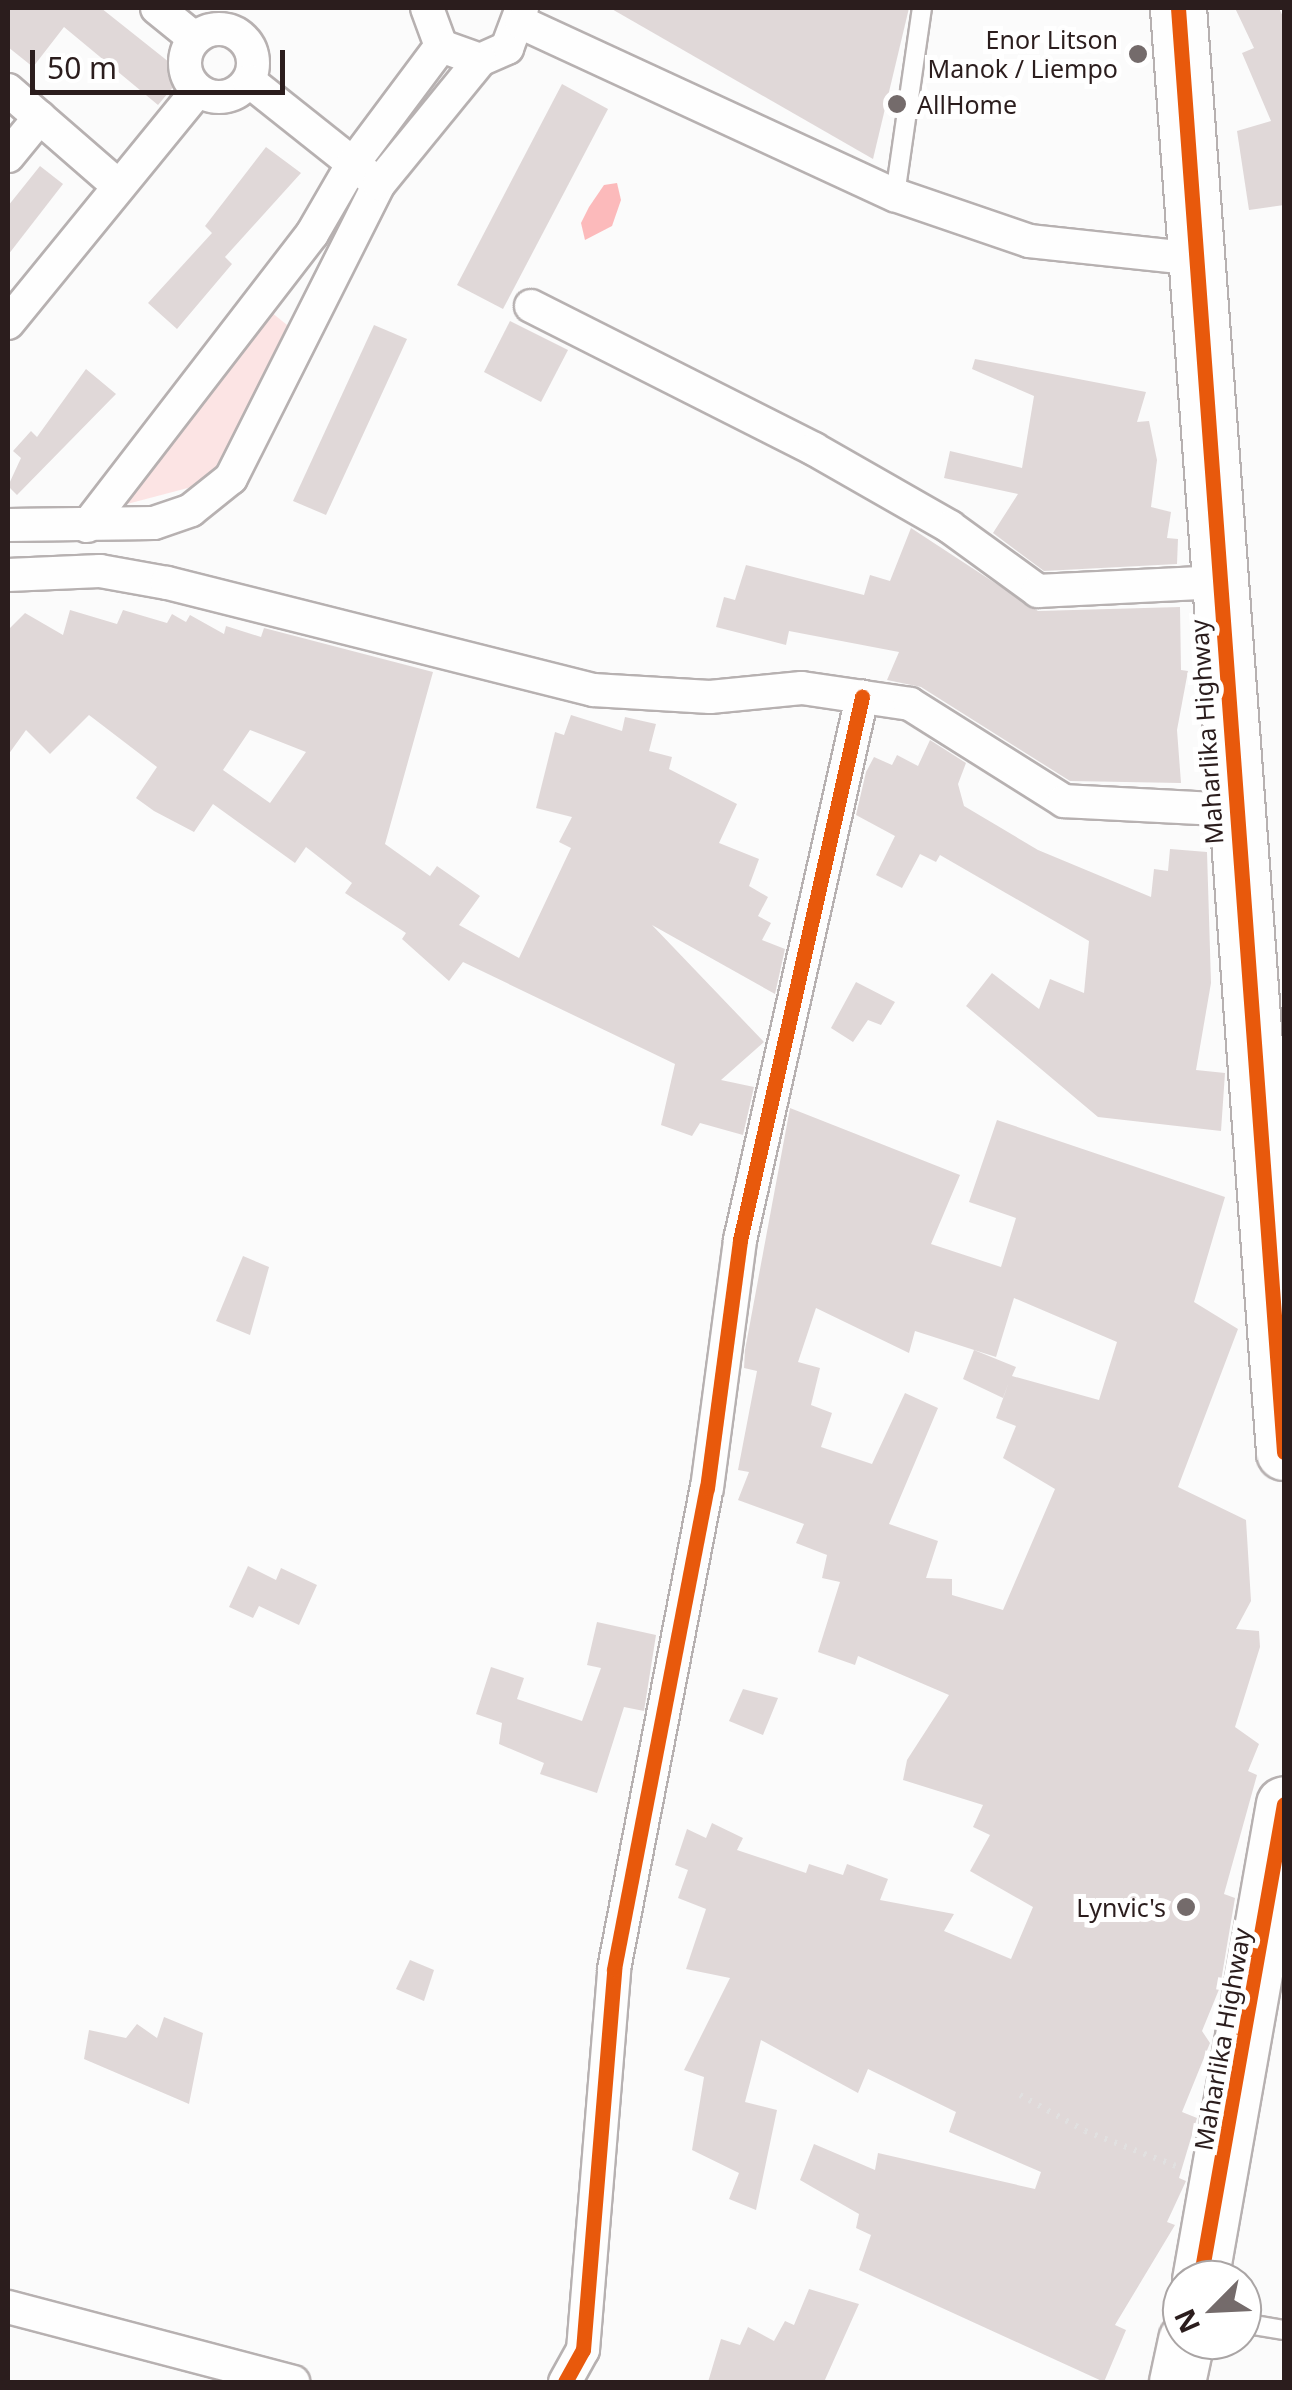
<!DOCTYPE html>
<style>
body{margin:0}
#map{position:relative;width:1292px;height:2390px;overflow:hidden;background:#fbfbfb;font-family:"Noto Sans",sans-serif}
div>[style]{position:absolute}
.green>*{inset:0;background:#fce4e4}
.water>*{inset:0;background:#fcbabb}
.building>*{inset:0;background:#e0d8d8}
.path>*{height:6px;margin-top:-3px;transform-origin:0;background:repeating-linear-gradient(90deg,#e1e0e0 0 2.5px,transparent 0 10.5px)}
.roads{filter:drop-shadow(2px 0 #b7b1b1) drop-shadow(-2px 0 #b7b1b1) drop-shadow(0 2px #b7b1b1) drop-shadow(0 -2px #b7b1b1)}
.lane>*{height:18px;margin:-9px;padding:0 9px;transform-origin:9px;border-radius:9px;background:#fefefe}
.street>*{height:32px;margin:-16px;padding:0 16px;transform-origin:16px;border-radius:16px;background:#fefefe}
.street>.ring{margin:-16px;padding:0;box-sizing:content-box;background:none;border:32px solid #fefefe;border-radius:50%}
.highway>*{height:55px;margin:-27.5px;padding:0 27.5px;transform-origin:27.5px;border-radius:27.5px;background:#fefefe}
.cycleway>*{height:15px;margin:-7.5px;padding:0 7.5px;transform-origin:7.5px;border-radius:7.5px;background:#e8590c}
.dots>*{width:28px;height:28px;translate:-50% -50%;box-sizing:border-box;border:5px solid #fff;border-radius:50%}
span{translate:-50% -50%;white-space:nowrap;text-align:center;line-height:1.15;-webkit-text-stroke:10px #fff;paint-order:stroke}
.poi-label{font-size:25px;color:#2b1d1d}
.right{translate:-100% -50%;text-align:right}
.left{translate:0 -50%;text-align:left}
.street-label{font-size:25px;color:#2b1d1d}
.frame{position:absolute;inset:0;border:10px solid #2b1d1d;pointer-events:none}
.north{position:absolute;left:1162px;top:2260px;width:100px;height:100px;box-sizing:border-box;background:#fff;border:2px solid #aaa5a5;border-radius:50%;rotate:246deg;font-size:28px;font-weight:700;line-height:40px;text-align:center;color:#2b1d1d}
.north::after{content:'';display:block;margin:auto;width:35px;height:45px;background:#746b6b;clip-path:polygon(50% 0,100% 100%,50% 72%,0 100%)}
.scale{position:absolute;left:30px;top:50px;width:255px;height:45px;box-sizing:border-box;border:5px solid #2b1d1d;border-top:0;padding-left:12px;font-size:30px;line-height:35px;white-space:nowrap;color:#2b1d1d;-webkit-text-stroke:8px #fff;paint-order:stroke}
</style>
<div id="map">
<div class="green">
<i style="clip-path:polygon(271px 312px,297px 333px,229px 466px,203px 484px,127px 504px,120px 495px)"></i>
</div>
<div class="water">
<i style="clip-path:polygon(617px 183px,621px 200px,612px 226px,585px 240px,581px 223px,589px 207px,604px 185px)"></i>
</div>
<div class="building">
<i style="clip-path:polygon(8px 8px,101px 8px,184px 74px,158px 105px,64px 27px,33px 67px,8px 47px)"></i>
<i style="clip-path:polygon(610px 8px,909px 8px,873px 159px)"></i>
<i style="clip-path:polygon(1235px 8px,1279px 8px,1284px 19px,1284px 205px,1249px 210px,1237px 131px,1271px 121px,1242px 53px,1254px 48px)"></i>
<i style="clip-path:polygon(562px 84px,608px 109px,503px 309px,457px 285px)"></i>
<i style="clip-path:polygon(266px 147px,301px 173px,225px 257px,232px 264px,177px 329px,148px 303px,212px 233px,205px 226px)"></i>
<i style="clip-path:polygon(40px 166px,63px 184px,8px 255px,8px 206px)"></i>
<i style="clip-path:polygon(510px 321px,568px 350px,541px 402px,484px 372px)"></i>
<i style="clip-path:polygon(374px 325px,407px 339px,326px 515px,293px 501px)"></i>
<i style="clip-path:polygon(975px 359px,1146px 392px,1137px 422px,1149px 421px,1157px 460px,1151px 507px,1171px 512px,1167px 538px,1178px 539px,1177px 564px,1044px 571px,993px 533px,1018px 494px,944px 478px,950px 451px,1022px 468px,1034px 396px,972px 369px)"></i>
<i style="clip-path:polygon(86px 369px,116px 394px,17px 495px,8px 486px,21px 458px,13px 451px,31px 431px,37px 437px)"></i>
<i style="clip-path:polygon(911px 528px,1038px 611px,1180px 607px,1181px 670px,1188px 671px,1177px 730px,1181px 783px,1070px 781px,921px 687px,887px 680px,899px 652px,789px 631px,786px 645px,716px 627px,724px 597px,735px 600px,746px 565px,864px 595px,870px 575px,890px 581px)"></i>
<i style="clip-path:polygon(evenodd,70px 610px,117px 624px,123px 610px,167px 623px,172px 614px,186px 622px,190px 615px,224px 634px,226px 626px,261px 637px,264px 628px,433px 672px,385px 844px,430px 876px,437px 866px,480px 896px,459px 925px,519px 958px,571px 848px,559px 842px,572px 817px,536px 808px,555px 732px,564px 735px,571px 715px,622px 731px,625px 717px,656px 724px,649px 751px,672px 757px,669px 769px,737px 804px,719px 843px,759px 859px,749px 886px,768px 897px,758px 916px,771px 923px,762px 940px,785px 949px,775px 994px,652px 925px,764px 1042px,721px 1080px,754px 1087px,743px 1135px,700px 1123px,692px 1136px,661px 1125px,675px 1064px,463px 962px,449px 981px,402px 939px,406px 933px,345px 893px,352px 883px,306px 847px,295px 863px,213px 804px,194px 832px,154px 811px,136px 798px,157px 767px,89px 715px,50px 754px,26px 730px,8px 755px,8px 630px,25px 613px,63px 635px,70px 610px,250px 730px,306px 752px,270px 803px,223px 770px,250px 730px)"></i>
<i style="clip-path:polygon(930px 740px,966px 763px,958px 784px,964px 806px,1038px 850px,1151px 897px,1154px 869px,1168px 871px,1170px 849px,1207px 852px,1211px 983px,1196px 1070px,1225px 1073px,1221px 1131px,1098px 1117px,966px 1006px,992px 973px,1039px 1009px,1050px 979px,1084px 993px,1089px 941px,940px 855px,936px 862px,920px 854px,902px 888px,876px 875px,895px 836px,856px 815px,866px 772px,874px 757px,892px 765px,897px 755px,918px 766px)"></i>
<i style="clip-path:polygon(856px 982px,895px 1002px,881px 1025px,868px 1020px,853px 1042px,831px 1028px)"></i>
<i style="clip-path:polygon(evenodd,790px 1108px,960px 1175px,931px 1244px,1001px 1267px,1016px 1218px,969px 1202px,997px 1120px,1225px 1197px,1194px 1302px,1238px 1329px,1178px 1487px,1246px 1520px,1251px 1601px,1236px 1629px,1259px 1631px,1260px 1647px,1235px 1727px,1259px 1744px,1248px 1771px,1257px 1775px,1224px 1894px,1235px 1898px,1220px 1987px,1202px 2031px,1210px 2043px,1182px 2112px,1197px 2118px,1179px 2178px,1186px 2181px,1167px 2222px,1175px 2225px,1115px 2325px,1126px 2330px,1104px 2382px,859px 2270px,871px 2235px,856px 2228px,859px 2214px,800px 2180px,814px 2144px,875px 2170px,878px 2153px,1035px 2189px,1041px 2172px,949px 2132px,956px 2112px,868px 2069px,858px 2093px,761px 2040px,745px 2102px,777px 2110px,756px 2210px,729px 2199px,739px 2173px,692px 2150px,704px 2077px,684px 2070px,730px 1978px,686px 1969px,706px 1909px,678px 1898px,688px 1870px,675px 1865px,687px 1829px,706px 1838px,712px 1823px,743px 1838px,737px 1850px,806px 1873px,809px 1864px,843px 1875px,847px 1864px,888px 1879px,880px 1900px,954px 1914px,944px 1931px,1011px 1959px,1033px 1907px,970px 1871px,990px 1835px,973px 1827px,983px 1805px,903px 1780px,907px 1760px,949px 1695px,858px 1656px,855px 1665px,818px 1652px,840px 1582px,822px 1578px,827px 1555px,796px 1543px,804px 1524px,738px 1500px,749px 1472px,738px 1470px,757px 1371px,744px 1368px,745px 1350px,790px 1108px,1014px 1298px,1117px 1342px,1099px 1400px,1012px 1376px,1016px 1367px,974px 1350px,963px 1379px,1003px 1398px,1009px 1382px,996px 1418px,1016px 1426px,1003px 1458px,1055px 1489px,1003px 1610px,952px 1595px,952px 1579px,926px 1578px,938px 1541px,889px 1524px,938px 1408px,905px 1393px,872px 1464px,821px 1447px,832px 1413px,811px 1405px,820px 1368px,798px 1362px,816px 1308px,909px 1353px,915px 1331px,996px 1357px,1014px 1298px)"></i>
<i style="clip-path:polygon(243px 1256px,269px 1267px,250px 1335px,216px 1321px)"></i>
<i style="clip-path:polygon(248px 1566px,276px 1580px,281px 1568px,317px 1585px,299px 1625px,259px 1606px,253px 1618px,229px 1607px)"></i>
<i style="clip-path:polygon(597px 1622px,656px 1635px,644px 1711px,624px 1707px,597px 1793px,540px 1774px,544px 1763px,499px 1744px,502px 1723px,476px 1714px,491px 1667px,524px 1678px,517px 1699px,582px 1721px,601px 1668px,587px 1665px)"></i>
<i style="clip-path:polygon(743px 1689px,778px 1698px,763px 1735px,729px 1721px)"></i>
<i style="clip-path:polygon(410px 1960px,434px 1970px,424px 2001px,396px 1989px)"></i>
<i style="clip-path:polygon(164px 2017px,203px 2033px,189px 2104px,84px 2059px,89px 2030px,126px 2038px,137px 2024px,157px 2038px)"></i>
<i style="clip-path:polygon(809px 2289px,859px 2304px,824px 2382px,708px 2382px,721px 2339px,740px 2345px,748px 2327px,774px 2341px,785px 2321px,794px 2325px)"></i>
</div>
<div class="path">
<i style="left:1020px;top:2095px;width:74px;rotate:29deg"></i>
<i style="left:1085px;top:2131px;width:101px;rotate:21deg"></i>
</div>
<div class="roads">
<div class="lane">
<i style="left:895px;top:195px;width:189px;rotate:-81.8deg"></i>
<i style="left:1242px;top:2323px;width:43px;rotate:9.5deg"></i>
</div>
<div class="street">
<i style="left:157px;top:8px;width:48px;rotate:39deg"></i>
<i style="left:427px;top:8px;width:40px;rotate:69.8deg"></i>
<i style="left:441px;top:46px;width:41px;rotate:19.7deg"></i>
<i style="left:480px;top:60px;width:30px;rotate:-24deg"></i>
<i style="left:507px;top:48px;width:43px;rotate:-69.4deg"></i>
<i style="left:522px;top:23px;width:411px;rotate:24.8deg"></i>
<i style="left:895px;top:195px;width:142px;rotate:18.9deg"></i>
<i style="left:1029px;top:241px;width:170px;rotate:6.1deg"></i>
<i class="ring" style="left:185px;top:29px;width:36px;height:36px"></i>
<i style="left:249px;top:81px;width:156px;rotate:38.5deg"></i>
<i style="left:8px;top:90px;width:143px;rotate:41deg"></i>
<i style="left:8px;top:156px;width:50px;rotate:-50.6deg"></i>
<i style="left:531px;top:306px;width:317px;rotate:26.8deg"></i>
<i style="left:814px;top:449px;width:157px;rotate:29.8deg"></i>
<i style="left:950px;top:527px;width:109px;rotate:36deg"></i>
<i style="left:1038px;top:591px;width:182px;rotate:-2.8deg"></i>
<i style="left:8px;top:323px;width:299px;rotate:-50.8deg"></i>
<i style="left:8px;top:525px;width:146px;rotate:-0.8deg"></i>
<i style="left:154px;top:523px;width:39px;rotate:-19deg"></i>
<i style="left:191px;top:510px;width:51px;rotate:-38.7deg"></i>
<i style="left:231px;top:478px;width:329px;rotate:-63.3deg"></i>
<i style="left:379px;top:184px;width:160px;rotate:-50.8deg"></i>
<i style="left:87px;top:526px;width:369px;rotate:-52.4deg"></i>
<i style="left:312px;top:234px;width:80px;rotate:-59.9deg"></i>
<i style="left:352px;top:165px;width:149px;rotate:-53.2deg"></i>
<i style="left:8px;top:575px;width:92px;rotate:-2.5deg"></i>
<i style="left:100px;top:571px;width:68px;rotate:10.2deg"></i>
<i style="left:167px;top:583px;width:439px;rotate:14.1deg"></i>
<i style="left:593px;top:690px;width:117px;rotate:3.4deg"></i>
<i style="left:710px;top:697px;width:92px;rotate:-5.6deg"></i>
<i style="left:802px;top:688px;width:109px;rotate:8.4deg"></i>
<i style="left:910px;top:704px;width:182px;rotate:32.2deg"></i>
<i style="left:1064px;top:801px;width:173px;rotate:3deg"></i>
<i style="left:8px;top:2307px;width:295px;rotate:14.7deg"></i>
<i style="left:565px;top:2382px;width:37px;rotate:-61deg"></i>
<i style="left:583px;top:2350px;width:382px;rotate:-85.3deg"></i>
<i style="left:614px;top:1969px;width:490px;rotate:-79.1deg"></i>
<i style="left:707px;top:1488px;width:250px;rotate:-82.4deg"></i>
<i style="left:740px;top:1240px;width:557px;rotate:-77.34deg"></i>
</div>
<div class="highway">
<i style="left:1178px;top:8px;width:1448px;rotate:85.8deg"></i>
<i style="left:1200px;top:2280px;width:483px;rotate:-80deg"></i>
<i style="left:1177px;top:2382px;width:43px;rotate:-77.9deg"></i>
</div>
</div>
<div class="cycleway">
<i style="left:1178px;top:8px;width:1448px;rotate:85.8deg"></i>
<i style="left:1200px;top:2280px;width:483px;rotate:-80deg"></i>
<i style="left:565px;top:2382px;width:37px;rotate:-61deg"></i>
<i style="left:583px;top:2350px;width:382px;rotate:-85.3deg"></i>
<i style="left:614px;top:1969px;width:490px;rotate:-79.1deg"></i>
<i style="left:707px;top:1488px;width:250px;rotate:-82.4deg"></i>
<i style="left:740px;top:1240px;width:557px;rotate:-77.34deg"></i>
</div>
<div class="dots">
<i style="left:1138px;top:54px;background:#746b6b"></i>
<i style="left:897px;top:104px;background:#746b6b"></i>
<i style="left:1186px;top:1907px;background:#746b6b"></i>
</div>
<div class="poi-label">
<span class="right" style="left:1118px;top:54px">Enor Litson<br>Manok / Liempo</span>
<span class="left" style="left:917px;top:104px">AllHome</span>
<span class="right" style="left:1166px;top:1907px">Lynvic's</span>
</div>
<div class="street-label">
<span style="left:1206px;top:732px;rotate:-94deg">Maharlika Highway</span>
<span style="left:1222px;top:2039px;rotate:-80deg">Maharlika Highway</span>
</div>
<div class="frame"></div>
<div class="north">N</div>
<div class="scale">50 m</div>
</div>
